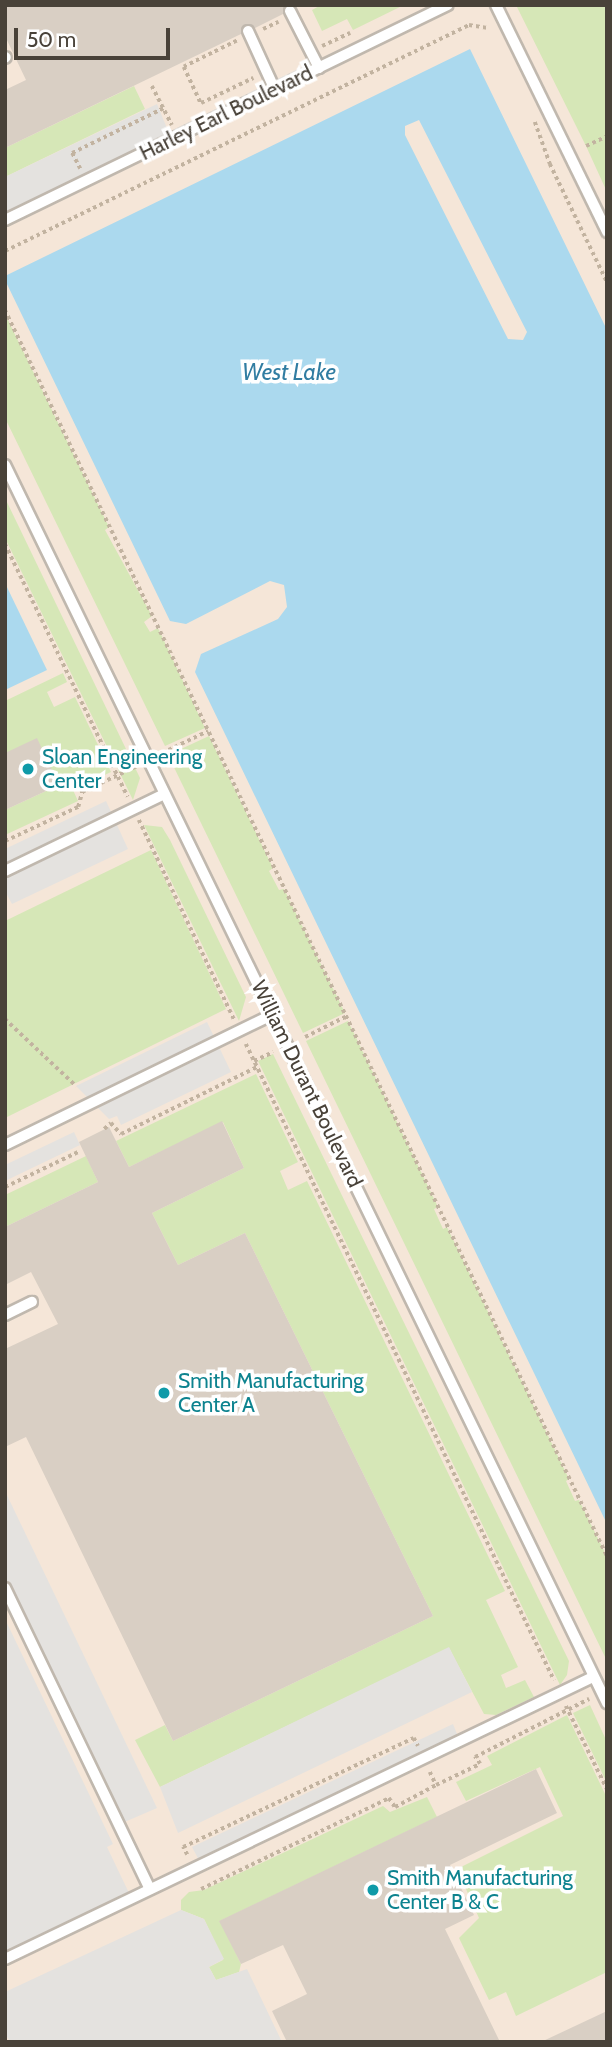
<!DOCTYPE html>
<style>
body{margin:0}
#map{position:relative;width:612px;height:2047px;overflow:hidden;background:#f5f1ec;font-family:Cabin,sans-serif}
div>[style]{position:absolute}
.commercial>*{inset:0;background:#f5e6d8}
.green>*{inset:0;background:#d6e7b7}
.parking>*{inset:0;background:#e4e2df}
.water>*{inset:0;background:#abd9ee}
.building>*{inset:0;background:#d9cfc4}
.path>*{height:3.5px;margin-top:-1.75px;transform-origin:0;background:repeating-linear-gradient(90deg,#c2b3a0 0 3.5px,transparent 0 7px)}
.roads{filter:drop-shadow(2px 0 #c0b8ae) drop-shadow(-2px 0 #c0b8ae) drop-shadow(0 2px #c0b8ae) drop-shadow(0 -2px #c0b8ae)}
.service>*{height:10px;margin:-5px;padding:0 5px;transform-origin:5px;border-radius:5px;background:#fff}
.dots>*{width:19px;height:19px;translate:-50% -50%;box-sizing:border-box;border:4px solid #fff;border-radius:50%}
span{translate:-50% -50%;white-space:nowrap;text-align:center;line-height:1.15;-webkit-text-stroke:7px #fff;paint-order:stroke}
.street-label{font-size:21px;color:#494239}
.culture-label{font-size:21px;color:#0d838f}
.left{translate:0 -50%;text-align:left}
.water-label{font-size:23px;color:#317da2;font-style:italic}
.frame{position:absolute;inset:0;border:7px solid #494239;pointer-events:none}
.scale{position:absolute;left:14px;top:28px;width:156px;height:32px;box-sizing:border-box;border:4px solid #494239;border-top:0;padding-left:9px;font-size:21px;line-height:24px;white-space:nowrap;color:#494239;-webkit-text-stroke:5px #fff;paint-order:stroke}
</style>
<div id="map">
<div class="commercial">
<i style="clip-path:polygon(5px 5px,607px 5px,607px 2042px,5px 2042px)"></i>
</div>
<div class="green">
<i style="clip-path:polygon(321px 5px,404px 5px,353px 30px,347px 19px,322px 31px,312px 10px)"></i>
<i style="clip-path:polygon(516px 5px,607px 5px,607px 192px,586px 146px)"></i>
<i style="clip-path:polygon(134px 86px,145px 109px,5px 177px,5px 148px)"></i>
<i style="clip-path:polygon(5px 314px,109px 527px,105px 530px,152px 616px,144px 622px,150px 632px,158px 628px,205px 728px,165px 746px,5px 418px)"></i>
<i style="clip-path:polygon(5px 498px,140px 778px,133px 800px,5px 538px)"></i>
<i style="clip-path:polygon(63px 673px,67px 682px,47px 692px,54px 707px,75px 697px,111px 772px,73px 790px,78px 801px,5px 835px,5px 810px,59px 785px,5px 753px,5px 701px)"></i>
<i style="clip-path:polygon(209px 736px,273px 868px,269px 871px,279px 890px,284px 889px,345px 1013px,303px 1033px,168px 755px)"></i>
<i style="clip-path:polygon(144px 825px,162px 827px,170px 840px,246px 997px,239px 1021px)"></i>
<i style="clip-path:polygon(151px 850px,226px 1009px,5px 1118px,5px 921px)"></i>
<i style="clip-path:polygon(348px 1021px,438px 1207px,434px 1209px,443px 1229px,447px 1227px,569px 1479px,566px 1481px,575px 1501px,579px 1500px,607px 1557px,607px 1661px,306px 1041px)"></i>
<i style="clip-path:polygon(273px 1054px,569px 1661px,567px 1675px,560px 1685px,258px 1061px)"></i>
<i style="clip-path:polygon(256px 1074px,298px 1162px,280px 1171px,288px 1190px,307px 1181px,505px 1591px,486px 1600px,518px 1667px,501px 1675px,506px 1688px,525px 1680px,534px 1697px,496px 1715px,484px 1714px,449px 1648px,160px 1787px,135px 1740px,165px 1725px,173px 1741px,433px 1616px,245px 1233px,178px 1265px,152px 1213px,244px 1168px,223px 1122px,129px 1167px,116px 1141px)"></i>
<i style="clip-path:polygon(86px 1156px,98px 1182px,5px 1227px,5px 1195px)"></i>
<i style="clip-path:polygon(590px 1705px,607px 1742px,607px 1783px,573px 1713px)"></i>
<i style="clip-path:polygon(567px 1715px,607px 1798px,607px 1972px,516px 2016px,506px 1992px,489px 2000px,459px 1938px,479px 1918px,457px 1869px,563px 1816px,540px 1767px,466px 1801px,456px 1782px,492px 1765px,487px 1756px)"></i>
<i style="clip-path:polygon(427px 1797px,437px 1817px,220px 1921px,241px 1964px,239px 1972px,216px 1980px,209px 1967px,223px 1960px,204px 1919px,181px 1910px,181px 1900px,189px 1892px,204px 1890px,383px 1806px,390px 1812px)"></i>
</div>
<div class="parking">
<i style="clip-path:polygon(157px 104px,171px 138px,5px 220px,5px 177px)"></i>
<i style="clip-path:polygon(106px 801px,128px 849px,12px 904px,5px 891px,5px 849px)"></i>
<i style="clip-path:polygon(207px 1022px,231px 1072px,121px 1125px,117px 1116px,109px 1119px,76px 1086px)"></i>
<i style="clip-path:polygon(74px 1132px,80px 1145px,5px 1181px,5px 1165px)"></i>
<i style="clip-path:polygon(5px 1491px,157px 1808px,120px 1824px,5px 1588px)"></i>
<i style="clip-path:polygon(5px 1619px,113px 1844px,107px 1847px,129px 1893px,5px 1951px)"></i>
<i style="clip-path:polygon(449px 1647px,472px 1692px,178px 1833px,160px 1787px)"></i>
<i style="clip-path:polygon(453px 1724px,459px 1739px,201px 1864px,192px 1847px)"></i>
<i style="clip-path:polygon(181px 1910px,204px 1919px,224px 1959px,209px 1967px,216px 1980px,247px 1969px,282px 2042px,10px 2042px,5px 2033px,5px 1992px)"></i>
</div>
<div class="water">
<i style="clip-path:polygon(evenodd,470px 49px,607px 330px,607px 1524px,195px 672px,201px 654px,278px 619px,287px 607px,284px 585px,270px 581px,186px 624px,170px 621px,5px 280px,5px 276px,470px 49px,419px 120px,527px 332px,523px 340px,508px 339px,405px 135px,405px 126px,419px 120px)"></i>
<i style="clip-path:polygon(5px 583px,47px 670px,5px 690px)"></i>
</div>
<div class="building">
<i style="clip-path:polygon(5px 5px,286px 5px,283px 14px,255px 28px,244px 25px,241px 34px,5px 148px,5px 90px,26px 80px,5px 36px)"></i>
<i style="clip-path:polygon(37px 738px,59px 785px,5px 810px,5px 753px)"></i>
<i style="clip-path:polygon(222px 1121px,244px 1168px,152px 1213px,178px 1265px,245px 1233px,433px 1616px,173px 1741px,26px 1437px,5px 1447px,5px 1349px,58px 1324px,31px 1272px,5px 1285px,5px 1227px,98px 1182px,79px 1142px,109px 1127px,129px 1167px)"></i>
<i style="clip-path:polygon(536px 1769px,557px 1813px,450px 1865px,474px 1915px,445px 1929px,500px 2042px,287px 2042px,272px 2011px,307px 1994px,283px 1945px,241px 1964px,219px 1921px)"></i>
<i style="clip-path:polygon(607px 2011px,607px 2042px,541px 2042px)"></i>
</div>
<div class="path">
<i style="left:263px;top:29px;width:17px;rotate:-25deg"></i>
<i style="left:237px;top:41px;width:59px;rotate:153.9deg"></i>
<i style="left:184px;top:67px;width:40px;rotate:65deg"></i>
<i style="left:201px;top:103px;width:58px;rotate:-25.7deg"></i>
<i style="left:322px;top:46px;width:31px;rotate:-25deg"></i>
<i style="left:152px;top:86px;width:44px;rotate:62.9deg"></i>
<i style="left:535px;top:122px;width:45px;rotate:70.3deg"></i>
<i style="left:550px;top:164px;width:131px;rotate:64.2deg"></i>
<i style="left:586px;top:146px;width:23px;rotate:-25deg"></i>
<i style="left:80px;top:169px;width:18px;rotate:-117deg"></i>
<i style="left:72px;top:153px;width:102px;rotate:-26.1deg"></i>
<i style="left:5px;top:251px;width:516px;rotate:-25.97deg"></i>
<i style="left:469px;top:25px;width:20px;rotate:9deg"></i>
<i style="left:5px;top:310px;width:1384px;rotate:64.21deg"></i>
<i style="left:5px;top:544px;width:281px;rotate:64.1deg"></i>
<i style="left:162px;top:753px;width:51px;rotate:-25.6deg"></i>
<i style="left:139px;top:820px;width:221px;rotate:64.5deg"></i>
<i style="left:5px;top:841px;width:81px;rotate:-25deg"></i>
<i style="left:78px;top:807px;width:16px;rotate:-75deg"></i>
<i style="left:82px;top:792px;width:61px;rotate:-25.3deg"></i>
<i style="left:5px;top:1019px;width:98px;rotate:43.3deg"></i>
<i style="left:305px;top:1037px;width:47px;rotate:-26.6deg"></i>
<i style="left:246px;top:1044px;width:707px;rotate:64.16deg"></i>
<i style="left:254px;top:1061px;width:21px;rotate:-25deg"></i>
<i style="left:104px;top:1129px;width:9px;rotate:-41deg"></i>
<i style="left:111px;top:1123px;width:15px;rotate:48deg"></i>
<i style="left:121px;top:1134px;width:152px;rotate:-26.2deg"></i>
<i style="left:5px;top:1187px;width:83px;rotate:-25.6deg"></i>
<i style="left:566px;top:1706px;width:93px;rotate:63.7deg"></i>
<i style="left:430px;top:1772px;width:14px;rotate:65deg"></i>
<i style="left:436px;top:1785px;width:49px;rotate:-25.5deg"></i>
<i style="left:480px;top:1764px;width:9px;rotate:-126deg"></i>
<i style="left:475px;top:1757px;width:128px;rotate:-27deg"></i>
<i style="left:187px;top:1855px;width:9px;rotate:-117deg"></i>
<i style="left:183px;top:1847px;width:255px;rotate:-25.3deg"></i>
<i style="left:414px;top:1738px;width:9px;rotate:63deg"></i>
<i style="left:201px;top:1889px;width:209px;rotate:-25.8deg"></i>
<i style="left:389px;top:1798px;width:11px;rotate:56deg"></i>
<i style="left:395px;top:1807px;width:47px;rotate:-28.2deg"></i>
</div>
<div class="roads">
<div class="service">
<i style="left:496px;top:5px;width:253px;rotate:63.9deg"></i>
<i style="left:290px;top:11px;width:64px;rotate:63deg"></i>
<i style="left:248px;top:31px;width:65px;rotate:65.4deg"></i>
<i style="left:5px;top:58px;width:1px;rotate:-45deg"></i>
<i style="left:5px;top:220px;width:492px;rotate:-25.9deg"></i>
<i style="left:5px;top:465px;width:1377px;rotate:64.07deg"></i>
<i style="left:5px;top:871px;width:177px;rotate:-25.8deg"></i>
<i style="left:5px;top:1145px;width:299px;rotate:-26deg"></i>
<i style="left:5px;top:1315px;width:30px;rotate:-26deg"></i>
<i style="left:5px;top:1588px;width:334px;rotate:64.3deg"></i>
<i style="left:5px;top:1959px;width:652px;rotate:-25.62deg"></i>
</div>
</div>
<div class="dots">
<i style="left:28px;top:769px;background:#0f9aa8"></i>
<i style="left:164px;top:1393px;background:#0f9aa8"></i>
<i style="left:373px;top:1890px;background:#0f9aa8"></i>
</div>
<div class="street-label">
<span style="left:226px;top:113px;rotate:-26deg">Harley Earl Boulevard</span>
<span style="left:307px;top:1084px;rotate:64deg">William Durant Boulevard</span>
</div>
<div class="culture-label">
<span class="left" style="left:42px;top:769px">Sloan Engineering<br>Center</span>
<span class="left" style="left:178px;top:1393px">Smith Manufacturing<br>Center A</span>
<span class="left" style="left:387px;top:1890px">Smith Manufacturing<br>Center B &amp; C</span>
</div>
<div class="water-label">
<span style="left:289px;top:372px">West Lake</span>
</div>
<div class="frame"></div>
<div class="scale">50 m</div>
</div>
